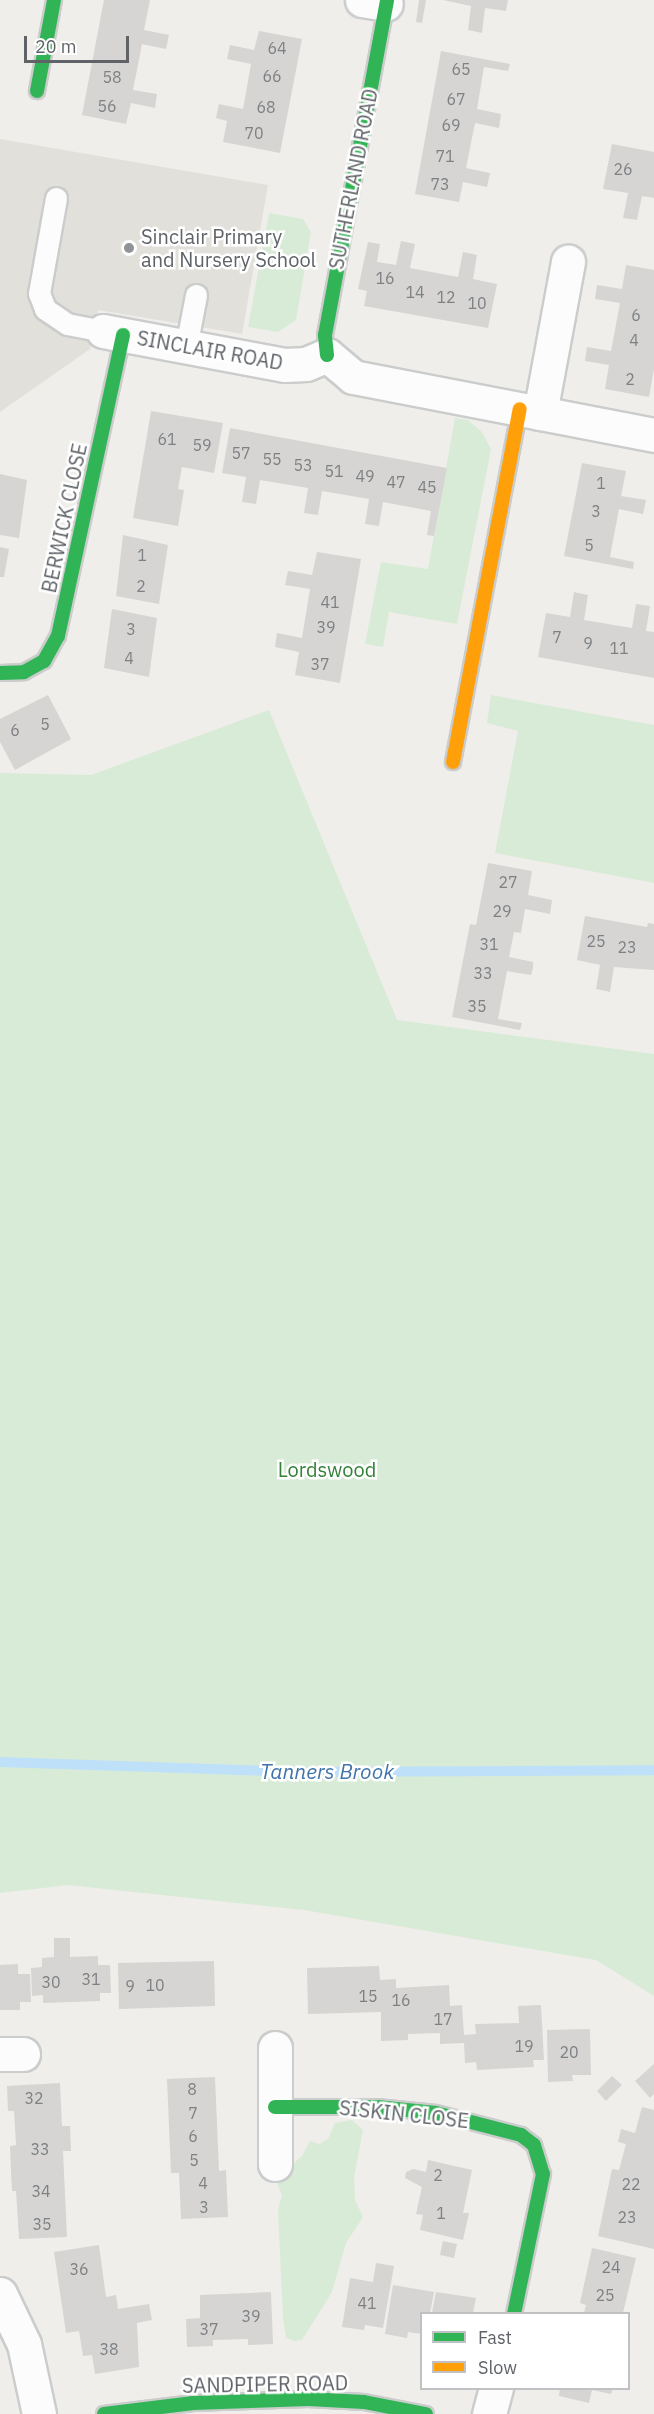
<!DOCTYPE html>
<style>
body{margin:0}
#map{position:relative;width:654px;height:2414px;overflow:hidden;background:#efeeea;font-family:"IBM Plex Sans",sans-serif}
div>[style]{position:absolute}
.education>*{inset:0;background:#e2e0da}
.green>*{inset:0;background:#d8ebd6}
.stream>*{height:10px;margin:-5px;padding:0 5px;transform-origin:5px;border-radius:5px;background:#bfe0f9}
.building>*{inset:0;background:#d6d5d3}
.roads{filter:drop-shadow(2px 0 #cbcccc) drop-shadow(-2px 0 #cbcccc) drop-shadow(0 2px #cbcccc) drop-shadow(0 -2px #cbcccc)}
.lane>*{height:21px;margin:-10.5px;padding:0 10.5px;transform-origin:10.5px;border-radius:10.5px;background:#fdfcfc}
.street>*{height:33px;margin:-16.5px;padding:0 16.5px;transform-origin:16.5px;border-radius:16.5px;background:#fdfcfc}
.fast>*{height:14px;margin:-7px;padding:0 7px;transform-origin:7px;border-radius:7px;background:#30b455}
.slow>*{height:14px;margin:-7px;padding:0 7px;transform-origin:7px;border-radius:7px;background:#ff9f0a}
.dots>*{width:16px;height:16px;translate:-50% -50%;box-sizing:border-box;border:3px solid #fff;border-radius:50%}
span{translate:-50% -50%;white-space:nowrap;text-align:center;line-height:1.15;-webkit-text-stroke:5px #fff;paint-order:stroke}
.number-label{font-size:16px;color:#7e8184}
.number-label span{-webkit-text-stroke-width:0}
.street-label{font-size:20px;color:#5f6368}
.poi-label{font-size:20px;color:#5f6368}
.left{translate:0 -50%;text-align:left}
.park-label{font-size:20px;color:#348238}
.water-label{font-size:21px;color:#4174aa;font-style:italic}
.legend{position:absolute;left:420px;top:2312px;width:210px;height:78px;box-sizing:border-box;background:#fff;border:2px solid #bfc1c3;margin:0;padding:8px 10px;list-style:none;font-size:18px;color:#5f6368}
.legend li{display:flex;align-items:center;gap:12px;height:30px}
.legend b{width:30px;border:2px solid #bfc1c3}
.scale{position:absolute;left:24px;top:36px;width:105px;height:27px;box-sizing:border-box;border:3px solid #5f6368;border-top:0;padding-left:8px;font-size:18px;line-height:21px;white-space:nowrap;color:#5f6368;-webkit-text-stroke:4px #fff;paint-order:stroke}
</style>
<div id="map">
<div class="education">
<i style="clip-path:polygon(0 139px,268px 185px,242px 334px,98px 310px,90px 349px,0 412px)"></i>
</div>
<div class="green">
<i style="clip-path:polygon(269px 213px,303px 219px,311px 232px,296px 320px,278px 332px,248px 327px)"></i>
<i style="clip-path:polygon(455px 418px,468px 420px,482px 432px,491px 449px,457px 624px,389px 612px,383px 647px,365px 644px,381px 562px,428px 569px)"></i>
<i style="clip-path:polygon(491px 695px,654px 725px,654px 883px,495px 853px,518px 731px,487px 723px)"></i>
<i style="clip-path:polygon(269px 710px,397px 1020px,654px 1054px,654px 1996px,596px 1960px,304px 1910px,68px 1885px,0 1893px,0 773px,91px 775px)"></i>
<i style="clip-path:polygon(352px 2120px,363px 2130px,354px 2177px,355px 2200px,363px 2217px,346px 2243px,332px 2292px,302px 2340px,295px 2341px,286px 2338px,283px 2318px,278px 2210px,282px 2195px,275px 2179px,302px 2156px,310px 2141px,319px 2144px,328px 2139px,335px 2123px)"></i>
</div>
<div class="stream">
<i style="left:0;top:1762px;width:303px;rotate:1.9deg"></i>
<i style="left:303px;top:1772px;width:351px;rotate:-0.3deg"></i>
</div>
<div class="building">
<i style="clip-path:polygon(104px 0,150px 0,144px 30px,169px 35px,166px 49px,142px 44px,133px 90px,157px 94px,155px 108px,131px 103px,126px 124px,82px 115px)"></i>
<i style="clip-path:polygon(419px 0,426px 0,422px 23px,416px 22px)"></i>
<i style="clip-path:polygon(443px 0,508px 0,506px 11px,485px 8px,482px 33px,468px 30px,471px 6px)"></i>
<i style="clip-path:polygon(259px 31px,302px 39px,280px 153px,223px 142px,227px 121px,216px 118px,219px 104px,243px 109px,251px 64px,227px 59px,230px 45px,254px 50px)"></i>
<i style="clip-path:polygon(441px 51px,510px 64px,508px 71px,484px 67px,477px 109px,501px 114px,499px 128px,475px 123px,466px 168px,490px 173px,487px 187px,463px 182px,459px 202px,415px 194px)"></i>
<i style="clip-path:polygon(612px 144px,654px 152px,654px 198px,642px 196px,637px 220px,623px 218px,628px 193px,603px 189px)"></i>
<i style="clip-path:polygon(401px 241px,415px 244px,410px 268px,458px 277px,463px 252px,477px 255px,473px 279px,497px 284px,488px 328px,364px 306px,367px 291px,358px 289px,368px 242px,380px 244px,377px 262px,396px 265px)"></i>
<i style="clip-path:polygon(626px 265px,654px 270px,654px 369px,649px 397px,605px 389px,609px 365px,585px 361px,587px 347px,611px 351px,620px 303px,595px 299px,597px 285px,622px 289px)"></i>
<i style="clip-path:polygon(151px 411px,223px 423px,214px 473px,182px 467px,178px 489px,184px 490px,178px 526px,133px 518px)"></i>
<i style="clip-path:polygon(230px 428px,447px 468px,434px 536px,427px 535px,431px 511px,383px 502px,379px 526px,365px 524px,369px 499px,322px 491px,318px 515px,304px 513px,308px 488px,260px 480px,256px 504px,242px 502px,246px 477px,222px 473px)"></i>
<i style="clip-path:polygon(582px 463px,626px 471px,621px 496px,646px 500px,643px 514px,619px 509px,610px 557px,634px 562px,633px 569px,564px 556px)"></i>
<i style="clip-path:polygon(0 474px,27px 480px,19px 538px,0 535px)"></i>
<i style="clip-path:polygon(123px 535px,168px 545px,159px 604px,116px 596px)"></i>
<i style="clip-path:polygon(0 547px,9px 549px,4px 577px,0 577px)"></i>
<i style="clip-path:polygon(317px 552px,361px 559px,340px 683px,295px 675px,299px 652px,275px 647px,277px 633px,302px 638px,310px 589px,285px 585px,288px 571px,312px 575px)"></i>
<i style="clip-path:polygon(574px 592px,588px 595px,584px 620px,632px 628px,636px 604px,650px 606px,646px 631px,654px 632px,654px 678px,538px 657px,546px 613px,570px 617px)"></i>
<i style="clip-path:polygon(112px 609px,157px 618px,149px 677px,104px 668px)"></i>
<i style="clip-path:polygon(48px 695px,71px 739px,15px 770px,0 742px,0 719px)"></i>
<i style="clip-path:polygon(488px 863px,532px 871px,528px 895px,552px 900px,550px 914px,525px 909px,521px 933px,514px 932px,509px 957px,533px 962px,533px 968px,531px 975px,507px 971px,498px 1019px,522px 1023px,520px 1030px,452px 1017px,470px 924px,476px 925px)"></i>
<i style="clip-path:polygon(585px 916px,647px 927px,648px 923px,654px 924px,654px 970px,614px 967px,610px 992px,596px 989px,600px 965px,577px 960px)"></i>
<i style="clip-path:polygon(54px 1938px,70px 1938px,70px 1957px,98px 1956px,98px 1965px,110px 1965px,111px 1993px,100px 1993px,100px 2001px,43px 2003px,43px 1995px,32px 1996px,31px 1968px,42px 1967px,42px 1958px,54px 1957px)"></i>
<i style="clip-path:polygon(214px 1961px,215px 2006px,119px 2009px,118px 1963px)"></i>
<i style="clip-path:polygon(18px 1964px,18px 1974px,30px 1974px,31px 2002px,20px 2002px,20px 2010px,0 2010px,0 1965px)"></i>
<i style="clip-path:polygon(379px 1966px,380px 1980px,396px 1979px,396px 1988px,449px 1985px,450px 2006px,462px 2005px,464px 2035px,476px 2034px,475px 2024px,519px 2023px,518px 2006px,541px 2005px,544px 2060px,533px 2060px,534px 2067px,477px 2070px,476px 2062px,465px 2063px,464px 2043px,440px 2044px,440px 2033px,408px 2034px,408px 2040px,381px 2041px,381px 2012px,308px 2014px,307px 1968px)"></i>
<i style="clip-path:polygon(590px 2029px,591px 2075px,572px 2075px,573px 2081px,548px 2082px,547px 2030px)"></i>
<i style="clip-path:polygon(654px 2064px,654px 2094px,650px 2098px,635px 2081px)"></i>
<i style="clip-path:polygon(612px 2076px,622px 2085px,606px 2101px,597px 2091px)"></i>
<i style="clip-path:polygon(215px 2077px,219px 2171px,226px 2170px,228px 2217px,181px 2219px,179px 2173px,171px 2173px,167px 2079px)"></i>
<i style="clip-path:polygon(60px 2083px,62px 2126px,70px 2126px,71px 2151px,63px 2151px,67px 2237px,19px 2239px,16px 2191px,12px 2191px,11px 2172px,10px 2146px,16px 2145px,14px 2111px,8px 2111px,7px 2086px)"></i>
<i style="clip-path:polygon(642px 2107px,654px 2110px,654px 2249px,598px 2236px,612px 2169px,619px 2170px,626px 2144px,618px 2142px,621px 2129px,635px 2133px)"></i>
<i style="clip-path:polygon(428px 2160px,472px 2170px,463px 2213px,469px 2213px,463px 2240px,420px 2230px,423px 2215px,416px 2214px,422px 2187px,405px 2178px,406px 2172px,413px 2169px,426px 2172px)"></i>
<i style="clip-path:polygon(443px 2241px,457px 2244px,454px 2258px,440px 2255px)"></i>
<i style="clip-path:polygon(99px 2245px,106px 2297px,116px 2295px,118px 2309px,149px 2304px,152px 2320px,137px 2323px,139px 2367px,95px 2374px,92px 2355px,83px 2356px,79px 2331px,66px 2333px,54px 2252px)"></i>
<i style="clip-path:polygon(592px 2248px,636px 2258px,623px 2313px,584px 2313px,586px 2305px,580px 2303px)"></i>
<i style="clip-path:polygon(376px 2263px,394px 2266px,383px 2328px,365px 2325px,364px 2330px,342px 2327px,350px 2278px,373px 2282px)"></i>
<i style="clip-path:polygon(393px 2285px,434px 2292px,430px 2313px,422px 2313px,422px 2334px,408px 2332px,407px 2338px,385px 2334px)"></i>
<i style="clip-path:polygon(271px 2292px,273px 2344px,248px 2345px,248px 2339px,213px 2340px,213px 2346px,187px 2347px,186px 2319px,200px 2318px,200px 2295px)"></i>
<i style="clip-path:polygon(436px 2292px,476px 2298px,473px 2313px,432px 2313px)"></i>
<i style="clip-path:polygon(560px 2388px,613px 2388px,611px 2394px,592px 2390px,589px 2403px,559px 2396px)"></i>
</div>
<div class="roads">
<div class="lane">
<i style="left:56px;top:198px;width:97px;rotate:100.1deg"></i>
<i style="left:39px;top:293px;width:17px;rotate:69deg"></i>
<i style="left:45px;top:309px;width:27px;rotate:34deg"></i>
<i style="left:67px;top:324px;width:37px;rotate:11deg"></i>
<i style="left:186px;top:347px;width:53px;rotate:-79.1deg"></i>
</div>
<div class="street">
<i style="left:362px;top:0;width:24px;rotate:9deg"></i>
<i style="left:103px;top:331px;width:185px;rotate:10.6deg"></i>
<i style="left:285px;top:365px;width:21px;rotate:-3deg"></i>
<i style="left:306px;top:364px;width:23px;rotate:-23deg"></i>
<i style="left:327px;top:355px;width:34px;rotate:40deg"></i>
<i style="left:353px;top:377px;width:307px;rotate:10.9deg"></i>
<i style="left:540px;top:413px;width:154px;rotate:-79.5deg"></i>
<i style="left:275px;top:2048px;width:116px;rotate:90deg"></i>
<i style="left:0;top:2054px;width:23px"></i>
<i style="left:0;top:2294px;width:55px;rotate:64.4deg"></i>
<i style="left:24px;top:2344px;width:72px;rotate:77.9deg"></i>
<i style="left:489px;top:2414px;width:27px;rotate:-75deg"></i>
</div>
<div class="fast">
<i style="left:37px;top:91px;width:93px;rotate:-79.4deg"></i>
<i style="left:327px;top:355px;width:20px;rotate:-96deg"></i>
<i style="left:325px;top:335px;width:341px;rotate:-79.5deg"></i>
<i style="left:0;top:673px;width:24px;rotate:-2deg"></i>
<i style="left:24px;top:672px;width:23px;rotate:-29deg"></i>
<i style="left:44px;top:661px;width:29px;rotate:-61deg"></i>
<i style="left:58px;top:636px;width:308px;rotate:-77.8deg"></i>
<i style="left:275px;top:2107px;width:102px"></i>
<i style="left:377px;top:2107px;width:59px;rotate:5.8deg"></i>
<i style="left:436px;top:2113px;width:88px;rotate:14.5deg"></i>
<i style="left:521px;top:2135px;width:16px;rotate:38deg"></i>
<i style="left:534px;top:2145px;width:30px;rotate:73deg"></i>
<i style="left:543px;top:2174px;width:143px;rotate:101.7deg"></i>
<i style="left:104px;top:2414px;width:90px;rotate:-7deg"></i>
<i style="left:193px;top:2403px;width:115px;rotate:-2deg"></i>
<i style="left:308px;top:2399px;width:56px;rotate:3.1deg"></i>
<i style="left:364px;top:2402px;width:63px;rotate:11deg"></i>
</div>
<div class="slow">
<i style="left:453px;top:762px;width:359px;rotate:-79.3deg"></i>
</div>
</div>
<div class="dots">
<i style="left:129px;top:248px;background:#919496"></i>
</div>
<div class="number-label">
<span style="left:277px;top:48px">64</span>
<span style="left:461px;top:69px">65</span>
<span style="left:272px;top:76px">66</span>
<span style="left:112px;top:77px">58</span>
<span style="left:456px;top:99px">67</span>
<span style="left:107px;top:106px">56</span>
<span style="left:266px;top:107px">68</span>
<span style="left:451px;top:125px">69</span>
<span style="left:254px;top:133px">70</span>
<span style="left:445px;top:156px">71</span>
<span style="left:623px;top:169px">26</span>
<span style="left:440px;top:184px">73</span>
<span style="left:385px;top:278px">16</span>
<span style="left:415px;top:292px">14</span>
<span style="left:446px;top:297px">12</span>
<span style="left:477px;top:303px">10</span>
<span style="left:636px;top:315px">6</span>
<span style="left:634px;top:340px">4</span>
<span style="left:630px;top:379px">2</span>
<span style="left:167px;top:439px">61</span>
<span style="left:202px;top:445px">59</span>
<span style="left:241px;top:453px">57</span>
<span style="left:272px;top:459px">55</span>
<span style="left:303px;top:465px">53</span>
<span style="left:334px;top:471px">51</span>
<span style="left:365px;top:476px">49</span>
<span style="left:396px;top:482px">47</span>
<span style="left:601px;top:483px">1</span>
<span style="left:427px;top:487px">45</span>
<span style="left:596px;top:511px">3</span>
<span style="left:589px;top:545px">5</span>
<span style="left:142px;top:555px">1</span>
<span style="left:141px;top:586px">2</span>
<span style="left:330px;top:602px">41</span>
<span style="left:326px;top:627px">39</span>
<span style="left:131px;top:629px">3</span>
<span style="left:557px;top:637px">7</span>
<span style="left:588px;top:643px">9</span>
<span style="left:619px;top:648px">11</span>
<span style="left:129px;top:658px">4</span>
<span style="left:320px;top:664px">37</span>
<span style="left:45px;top:724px">5</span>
<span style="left:15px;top:730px">6</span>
<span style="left:508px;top:882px">27</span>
<span style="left:502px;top:911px">29</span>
<span style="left:596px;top:941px">25</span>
<span style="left:489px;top:944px">31</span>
<span style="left:627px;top:947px">23</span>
<span style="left:483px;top:973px">33</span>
<span style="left:477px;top:1006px">35</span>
<span style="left:91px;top:1979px">31</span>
<span style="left:51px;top:1982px">30</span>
<span style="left:155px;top:1985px">10</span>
<span style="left:130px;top:1986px">9</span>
<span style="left:368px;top:1996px">15</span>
<span style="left:401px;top:2000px">16</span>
<span style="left:443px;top:2019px">17</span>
<span style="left:524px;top:2046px">19</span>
<span style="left:569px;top:2052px">20</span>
<span style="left:192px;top:2089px">8</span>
<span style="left:34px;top:2098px">32</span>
<span style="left:193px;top:2113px">7</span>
<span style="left:193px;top:2136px">6</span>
<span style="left:40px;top:2149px">33</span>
<span style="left:194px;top:2160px">5</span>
<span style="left:438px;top:2175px">2</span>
<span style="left:203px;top:2183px">4</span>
<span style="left:631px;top:2184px">22</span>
<span style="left:41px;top:2191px">34</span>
<span style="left:204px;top:2207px">3</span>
<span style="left:441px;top:2213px">1</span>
<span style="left:627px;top:2217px">23</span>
<span style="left:42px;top:2224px">35</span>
<span style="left:611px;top:2267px">24</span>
<span style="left:79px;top:2269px">36</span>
<span style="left:605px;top:2295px">25</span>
<span style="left:367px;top:2303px">41</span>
<span style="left:251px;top:2316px">39</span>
<span style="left:209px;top:2329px">37</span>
<span style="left:109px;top:2349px">38</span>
</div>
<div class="street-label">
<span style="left:353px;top:179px;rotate:-79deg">SUTHERLAND ROAD</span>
<span style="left:210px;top:350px;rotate:10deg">SINCLAIR ROAD</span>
<span style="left:64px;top:518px;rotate:-78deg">BERWICK CLOSE</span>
<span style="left:404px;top:2114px;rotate:6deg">SISKIN CLOSE</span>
<span style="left:265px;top:2384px;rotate:-1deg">SANDPIPER ROAD</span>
</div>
<div class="poi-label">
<span class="left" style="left:141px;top:248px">Sinclair Primary<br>and Nursery School</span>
</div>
<div class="park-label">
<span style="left:327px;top:1469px">Lordswood</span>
</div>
<div class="water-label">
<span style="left:327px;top:1771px">Tanners Brook</span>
</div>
<ul class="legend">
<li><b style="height:8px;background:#30b455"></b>Fast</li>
<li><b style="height:8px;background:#ff9f0a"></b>Slow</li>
</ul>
<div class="scale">20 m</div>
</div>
